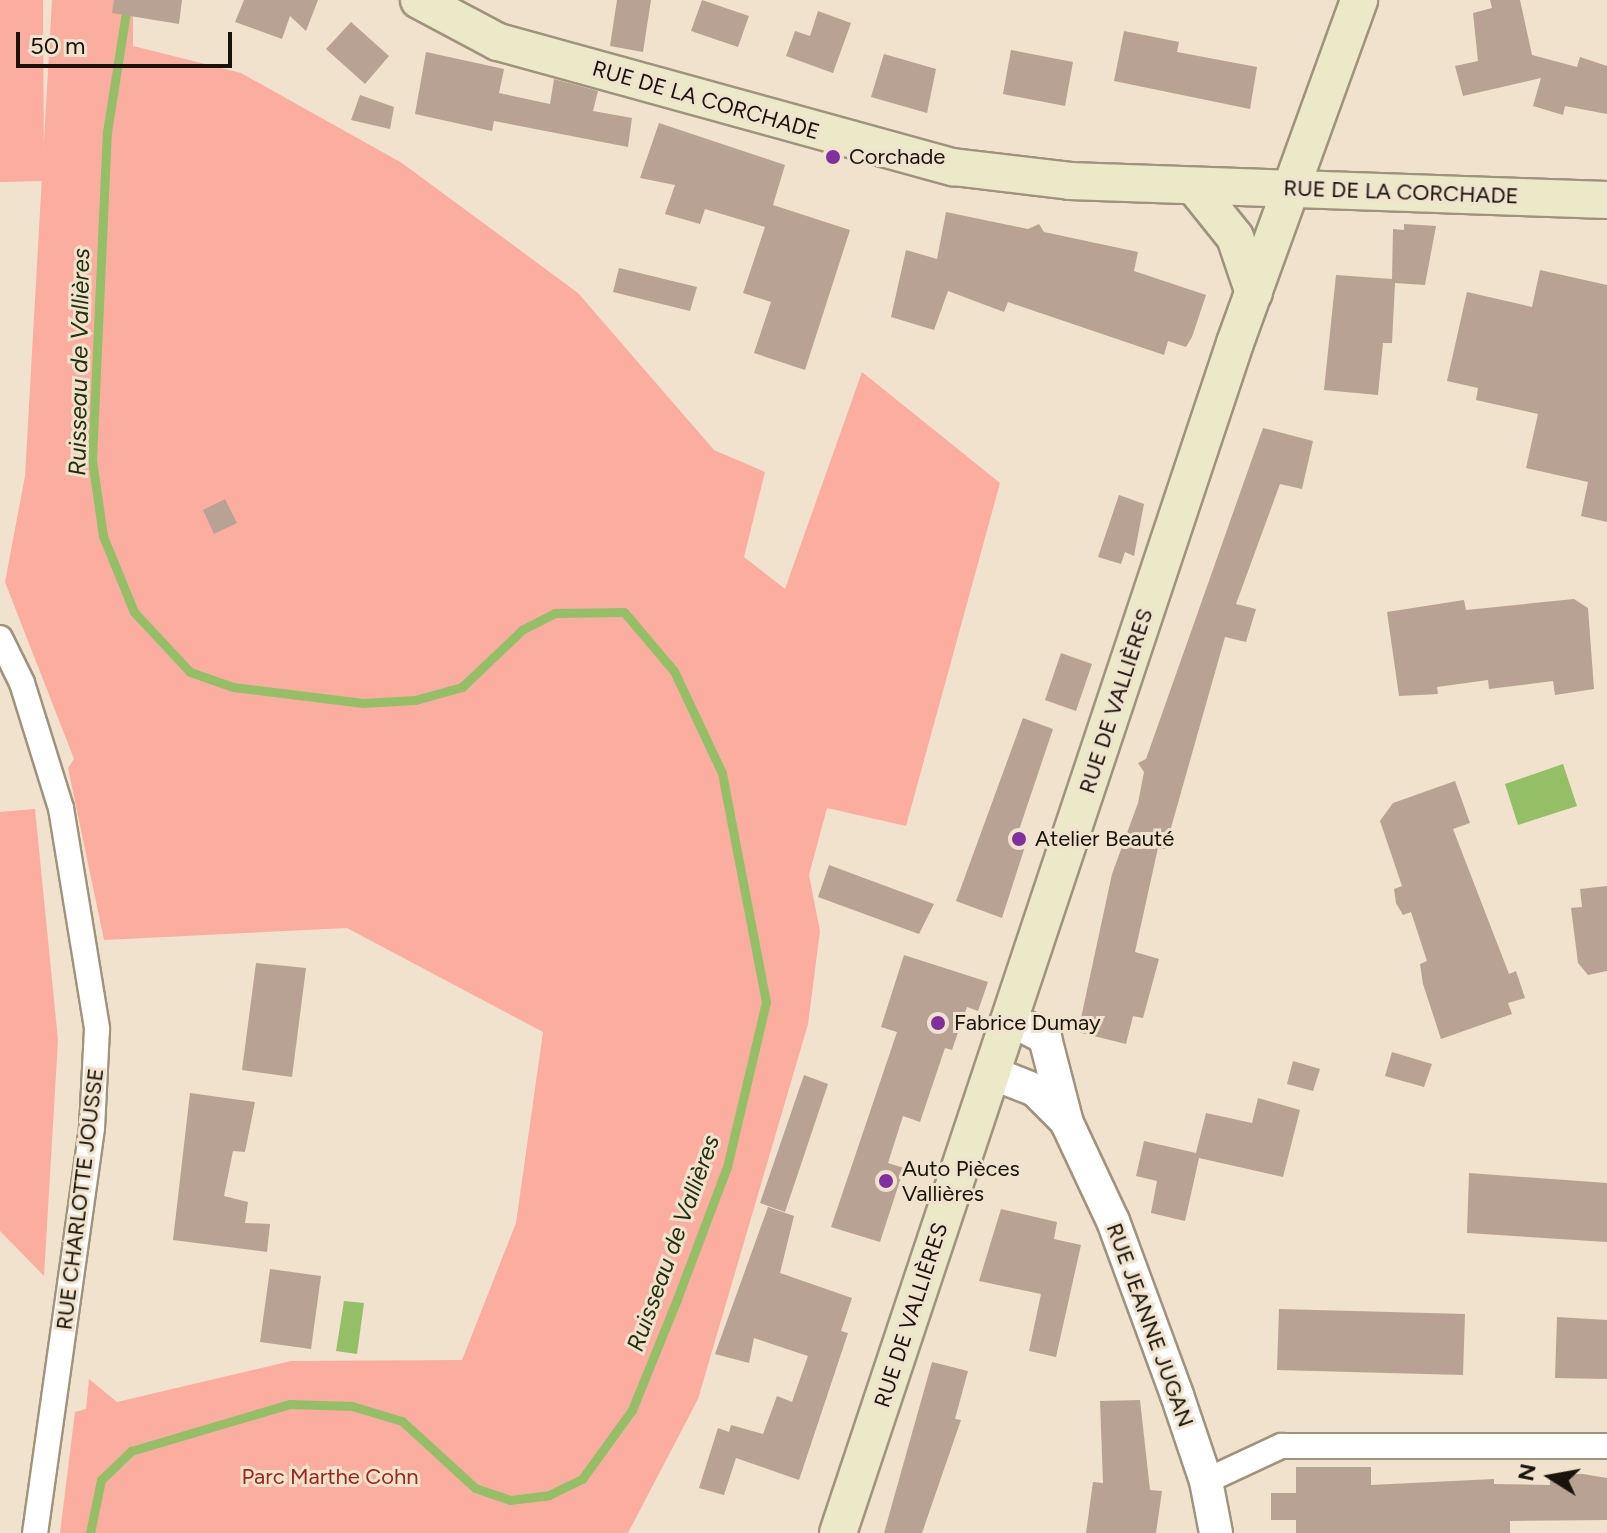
<!DOCTYPE html>
<meta charset="utf-8">
<style>
body{margin:0}
#map{position:relative;width:1607px;height:1533px;overflow:hidden;background:#f0e2cc;font-family:Figtree,sans-serif}
div>[style]{position:absolute}
.green>*{inset:0;background:#fbada0}
.water>*{inset:0;background:#94bf67}
.stream>*{height:9px;margin:-4.5px;padding:0 4.5px;transform-origin:4.5px;border-radius:4.5px;background:#94bf67}
.building>*{inset:0;background:#b8a293}
.roads{filter:drop-shadow(2px 0 #a0937e) drop-shadow(-2px 0 #a0937e) drop-shadow(0 2px #a0937e) drop-shadow(0 -2px #a0937e)}
.minor>*{height:24px;margin:-12px;padding:0 12px;transform-origin:12px;border-radius:12px;background:#fff}
.tertiary>*{height:32px;margin:-16px;padding:0 16px;transform-origin:16px;border-radius:16px;background:#fff}
.secondary>*{height:36px;margin:-18px;padding:0 18px;transform-origin:18px;border-radius:18px;background:#ebe9c8}
.dots>*{width:22px;height:22px;translate:-50% -50%;box-sizing:border-box;border:4px solid #f0e2cc;border-radius:50%}
span{translate:-50% -50%;white-space:nowrap;text-align:center;line-height:1.15;-webkit-text-stroke:6px #f0e2cc;paint-order:stroke}
.street-label{font-size:22px;color:#18140c}
.poi-label{font-size:22px;color:#18140c}
.left{translate:0 -50%;text-align:left}
.park-label{font-size:22px;color:#9c261a}
.water-label{font-size:24px;color:#20310c;font-style:italic}
.north{position:absolute;left:1511px;top:1437px;width:80px;height:80px;-webkit-text-stroke:6px #f0e2cc;paint-order:stroke;rotate:281deg;font-size:22px;font-weight:700;line-height:32px;text-align:center;color:#18140c}
.north::after{content:'';display:block;margin:auto;width:28px;height:36px;background:#18140c;clip-path:polygon(50% 0,100% 100%,50% 72%,0 100%)}
.scale{position:absolute;left:16px;top:32px;width:216px;height:36px;box-sizing:border-box;border:4px solid #18140c;border-top:0;padding-left:10px;font-size:24px;line-height:28px;white-space:nowrap;color:#18140c;-webkit-text-stroke:6px #f0e2cc;paint-order:stroke}
</style>
<div id="map">
<div class="green">
<i style="clip-path:polygon(0 0,43px 0,44px 181px,0 182px)"></i>
<i style="clip-path:polygon(52px 0,133px 0,133px 46px,241px 73px,402px 163px,578px 293px,714px 450px,765px 472px,744px 557px,785px 589px,862px 372px,1000px 483px,906px 826px,827px 808px,809px 875px,820px 931px,808px 1024px,698px 1399px,628px 1533px,60px 1533px,75px 1412px,86px 1409px,89px 1379px,117px 1402px,291px 1361px,462px 1360px,516px 1223px,543px 1032px,347px 928px,104px 940px,68px 768px,74px 759px,5px 582px,25px 476px)"></i>
<i style="clip-path:polygon(35px 809px,58px 1040px,44px 1276px,0 1231px,0 812px)"></i>
</div>
<div class="water">
<i style="clip-path:polygon(1563px 764px,1577px 806px,1518px 825px,1505px 784px)"></i>
<i style="clip-path:polygon(344px 1301px,364px 1303px,357px 1354px,336px 1351px)"></i>
</div>
<div class="stream">
<i style="left:90px;top:1533px;width:54px;rotate:-78.3deg"></i>
<i style="left:101px;top:1480px;width:42px;rotate:-44deg"></i>
<i style="left:131px;top:1451px;width:166px;rotate:-16.5deg"></i>
<i style="left:290px;top:1404px;width:62px;rotate:1.8deg"></i>
<i style="left:352px;top:1406px;width:52px;rotate:16.7deg"></i>
<i style="left:402px;top:1421px;width:99px;rotate:42.5deg"></i>
<i style="left:475px;top:1488px;width:37px;rotate:19deg"></i>
<i style="left:510px;top:1500px;width:39px;rotate:-7deg"></i>
<i style="left:549px;top:1495px;width:37px;rotate:-26deg"></i>
<i style="left:582px;top:1479px;width:85px;rotate:-54.1deg"></i>
<i style="left:632px;top:1410px;width:120px;rotate:-67.9deg"></i>
<i style="left:677px;top:1299px;width:141px;rotate:-69.3deg"></i>
<i style="left:727px;top:1167px;width:170px;rotate:-76.7deg"></i>
<i style="left:766px;top:1002px;width:233px;rotate:-100.9deg"></i>
<i style="left:722px;top:773px;width:113px;rotate:-115.2deg"></i>
<i style="left:674px;top:671px;width:77px;rotate:-130.3deg"></i>
<i style="left:624px;top:612px;width:69px;rotate:179.2deg"></i>
<i style="left:555px;top:613px;width:37px;rotate:153deg"></i>
<i style="left:522px;top:630px;width:83px;rotate:136.5deg"></i>
<i style="left:462px;top:687px;width:49px;rotate:164.5deg"></i>
<i style="left:415px;top:700px;width:52px;rotate:176.7deg"></i>
<i style="left:363px;top:703px;width:131px;rotate:-173deg"></i>
<i style="left:233px;top:687px;width:46px;rotate:-160.8deg"></i>
<i style="left:190px;top:672px;width:82px;rotate:-133deg"></i>
<i style="left:134px;top:612px;width:82px;rotate:-112.2deg"></i>
<i style="left:103px;top:536px;width:77px;rotate:-98.2deg"></i>
<i style="left:92px;top:460px;width:328px;rotate:-87.4deg"></i>
<i style="left:107px;top:132px;width:134px;rotate:-81deg"></i>
</div>
<div class="building">
<i style="clip-path:polygon(114px 0,182px 0,179px 24px,112px 13px)"></i>
<i style="clip-path:polygon(244px 0,318px 0,306px 31px,290px 16px,282px 39px,235px 22px)"></i>
<i style="clip-path:polygon(617px 0,651px 0,643px 52px,610px 46px)"></i>
<i style="clip-path:polygon(702px 0,749px 16px,738px 47px,691px 31px)"></i>
<i style="clip-path:polygon(1490px 0,1520px 0,1532px 55px,1577px 67px,1580px 57px,1607px 66px,1607px 114px,1565px 106px,1563px 115px,1533px 106px,1541px 78px,1463px 96px,1455px 66px,1478px 61px,1473px 13px,1492px 8px)"></i>
<i style="clip-path:polygon(818px 11px,851px 23px,833px 73px,786px 56px,795px 31px,810px 36px)"></i>
<i style="clip-path:polygon(351px 22px,389px 56px,365px 84px,326px 49px)"></i>
<i style="clip-path:polygon(1124px 31px,1179px 42px,1177px 52px,1257px 67px,1250px 109px,1114px 81px)"></i>
<i style="clip-path:polygon(1011px 50px,1073px 62px,1065px 106px,1003px 94px)"></i>
<i style="clip-path:polygon(426px 52px,504px 69px,499px 93px,550px 104px,554px 79px,598px 91px,593px 111px,632px 118px,628px 147px,494px 121px,492px 131px,415px 114px)"></i>
<i style="clip-path:polygon(884px 54px,936px 69px,927px 113px,871px 97px)"></i>
<i style="clip-path:polygon(360px 95px,394px 107px,390px 129px,351px 120px)"></i>
<i style="clip-path:polygon(659px 123px,785px 165px,773px 205px,850px 230px,805px 370px,754px 353px,771px 302px,743px 293px,765px 227px,705px 209px,700px 224px,665px 214px,675px 185px,640px 178px)"></i>
<i style="clip-path:polygon(946px 212px,1028px 229px,1039px 224px,1044px 232px,1138px 252px,1134px 271px,1206px 295px,1192px 337px,1186px 347px,1168px 341px,1164px 355px,1008px 302px,1004px 312px,948px 291px,934px 330px,891px 317px,906px 250px,937px 259px)"></i>
<i style="clip-path:polygon(1404px 224px,1436px 226px,1425px 285px,1395px 283px,1392px 343px,1383px 343px,1378px 395px,1324px 390px,1336px 275px,1392px 279px,1393px 229px,1404px 230px)"></i>
<i style="clip-path:polygon(619px 268px,697px 287px,690px 311px,613px 292px)"></i>
<i style="clip-path:polygon(1540px 270px,1607px 285px,1607px 522px,1581px 516px,1588px 482px,1526px 468px,1538px 414px,1476px 400px,1478px 388px,1447px 381px,1467px 292px,1532px 307px)"></i>
<i style="clip-path:polygon(1263px 428px,1313px 441px,1302px 489px,1280px 484px,1236px 604px,1256px 609px,1246px 642px,1225px 637px,1165px 849px,1158px 848px,1135px 952px,1159px 959px,1143px 1018px,1133px 1016px,1126px 1044px,1078px 1032px,1112px 874px,1138px 803px,1144px 772px,1138px 763px,1146px 759px)"></i>
<i style="clip-path:polygon(1119px 495px,1144px 504px,1134px 556px,1125px 552px,1121px 564px,1098px 557px)"></i>
<i style="clip-path:polygon(225px 499px,237px 523px,214px 534px,203px 510px)"></i>
<i style="clip-path:polygon(1574px 599px,1588px 608px,1594px 689px,1555px 695px,1553px 681px,1489px 689px,1488px 680px,1437px 687px,1438px 694px,1399px 696px,1387px 612px,1464px 600px,1466px 610px)"></i>
<i style="clip-path:polygon(1061px 653px,1092px 664px,1076px 711px,1045px 700px)"></i>
<i style="clip-path:polygon(1023px 718px,1053px 729px,1019px 830px,1029px 834px,1002px 918px,956px 901px)"></i>
<i style="clip-path:polygon(1455px 781px,1470px 823px,1453px 829px,1509px 974px,1516px 971px,1525px 998px,1508px 1003px,1512px 1014px,1441px 1039px,1423px 984px,1420px 964px,1427px 961px,1411px 912px,1403px 915px,1396px 903px,1394px 889px,1402px 886px,1380px 821px,1393px 803px)"></i>
<i style="clip-path:polygon(829px 865px,934px 904px,919px 934px,818px 897px)"></i>
<i style="clip-path:polygon(1607px 886px,1607px 971px,1588px 975px,1578px 963px,1571px 908px,1582px 907px,1580px 889px)"></i>
<i style="clip-path:polygon(904px 955px,988px 982px,978px 1011px,967px 1007px,952px 1050px,945px 1048px,920px 1122px,903px 1116px,888px 1163px,904px 1168px,880px 1242px,831px 1227px,897px 1032px,881px 1027px)"></i>
<i style="clip-path:polygon(256px 963px,306px 968px,292px 1077px,242px 1070px)"></i>
<i style="clip-path:polygon(1392px 1052px,1432px 1064px,1424px 1087px,1385px 1076px)"></i>
<i style="clip-path:polygon(1293px 1061px,1320px 1069px,1313px 1091px,1287px 1084px)"></i>
<i style="clip-path:polygon(804px 1075px,828px 1084px,785px 1212px,760px 1203px)"></i>
<i style="clip-path:polygon(190px 1093px,255px 1102px,245px 1152px,233px 1151px,224px 1196px,248px 1202px,245px 1223px,270px 1224px,267px 1252px,173px 1240px)"></i>
<i style="clip-path:polygon(1258px 1098px,1300px 1110px,1283px 1177px,1199px 1158px,1185px 1221px,1151px 1213px,1157px 1181px,1136px 1176px,1144px 1141px,1196px 1153px,1206px 1113px,1252px 1123px)"></i>
<i style="clip-path:polygon(1469px 1173px,1607px 1183px,1607px 1242px,1467px 1233px)"></i>
<i style="clip-path:polygon(768px 1207px,794px 1216px,780px 1273px,852px 1298px,841px 1331px,848px 1333px,799px 1480px,736px 1458px,724px 1495px,699px 1488px,718px 1428px,729px 1432px,731px 1425px,763px 1434px,777px 1396px,792px 1402px,808px 1356px,754px 1338px,749px 1363px,715px 1354px)"></i>
<i style="clip-path:polygon(1001px 1209px,1057px 1222px,1054px 1239px,1081px 1245px,1056px 1357px,1029px 1351px,1041px 1294px,979px 1281px)"></i>
<i style="clip-path:polygon(270px 1269px,321px 1276px,311px 1349px,260px 1342px)"></i>
<i style="clip-path:polygon(1279px 1309px,1465px 1314px,1463px 1375px,1277px 1370px)"></i>
<i style="clip-path:polygon(1557px 1317px,1607px 1320px,1607px 1379px,1555px 1378px)"></i>
<i style="clip-path:polygon(932px 1362px,968px 1371px,955px 1419px,961px 1420px,922px 1533px,884px 1533px)"></i>
<i style="clip-path:polygon(1140px 1400px,1150px 1490px,1162px 1491px,1156px 1533px,1086px 1533px,1093px 1482px,1103px 1483px,1100px 1401px)"></i>
<i style="clip-path:polygon(1296px 1467px,1371px 1467px,1371px 1485px,1494px 1479px,1494px 1484px,1550px 1485px,1550px 1474px,1583px 1474px,1607px 1478px,1607px 1520px,1510px 1521px,1510px 1533px,1296px 1533px,1296px 1520px,1271px 1520px,1271px 1493px,1296px 1493px)"></i>
</div>
<div class="roads">
<div class="minor">
<i style="left:0;top:638px;width:50px;rotate:63.9deg"></i>
<i style="left:22px;top:683px;width:131px;rotate:72.7deg"></i>
<i style="left:61px;top:808px;width:224px;rotate:80.7deg"></i>
<i style="left:97px;top:1029px;width:99px;rotate:92.9deg"></i>
<i style="left:92px;top:1128px;width:409px;rotate:98deg"></i>
<i style="left:1206px;top:1481px;width:83px;rotate:-25deg"></i>
<i style="left:1281px;top:1446px;width:326px"></i>
</div>
<div class="tertiary">
<i style="left:1010px;top:1019px;width:40px;rotate:28deg"></i>
<i style="left:1045px;top:1038px;width:88px;rotate:75.5deg"></i>
<i style="left:1067px;top:1123px;width:108px;rotate:64.9deg"></i>
<i style="left:1113px;top:1221px;width:185px;rotate:69.8deg"></i>
<i style="left:1177px;top:1395px;width:91px;rotate:71.4deg"></i>
<i style="left:1206px;top:1481px;width:53px;rotate:79.1deg"></i>
<i style="left:992px;top:1073px;width:46px;rotate:21.6deg"></i>
<i style="left:1035px;top:1090px;width:42px;rotate:45deg"></i>
</div>
<div class="secondary">
<i style="left:419px;top:0;width:89px;rotate:28deg"></i>
<i style="left:498px;top:42px;width:472px;rotate:15.4deg"></i>
<i style="left:953px;top:167px;width:118px;rotate:6.8deg"></i>
<i style="left:1070px;top:181px;width:537px;rotate:2.03deg"></i>
<i style="left:1194px;top:186px;width:65px;rotate:51.2deg"></i>
<i style="left:1235px;top:237px;width:59px;rotate:71.3deg"></i>
<i style="left:838px;top:1533px;width:1254px;rotate:-71.55deg"></i>
<i style="left:1235px;top:343px;width:365px;rotate:-70.1deg"></i>
</div>
</div>
<div class="dots">
<i style="left:833px;top:157px;background:#802f9f"></i>
<i style="left:1019px;top:839px;background:#802f9f"></i>
<i style="left:938px;top:1023px;background:#802f9f"></i>
<i style="left:886px;top:1181px;background:#802f9f"></i>
</div>
<div class="street-label">
<span style="left:706px;top:100px;rotate:16deg">RUE DE LA CORCHADE</span>
<span style="left:1401px;top:192px;rotate:2deg">RUE DE LA CORCHADE</span>
<span style="left:1116px;top:701px;rotate:-72deg">RUE DE VALLIÈRES</span>
<span style="left:80px;top:1199px;rotate:-83deg">RUE CHARLOTTE JOUSSE</span>
<span style="left:911px;top:1315px;rotate:-72deg">RUE DE VALLIÈRES</span>
<span style="left:1150px;top:1325px;rotate:70deg">RUE JEANNE JUGAN</span>
</div>
<div class="poi-label">
<span class="left" style="left:849px;top:157px">Corchade</span>
<span class="left" style="left:1035px;top:839px">Atelier Beauté</span>
<span class="left" style="left:954px;top:1023px">Fabrice Dumay</span>
<span class="left" style="left:902px;top:1181px">Auto Pièces<br>Vallières</span>
</div>
<div class="park-label">
<span style="left:330px;top:1477px">Parc Marthe Cohn</span>
</div>
<div class="water-label">
<span style="left:79px;top:362px;rotate:-89deg">Ruisseau de Vallières</span>
<span style="left:673px;top:1243px;rotate:-70deg">Ruisseau de Vallières</span>
</div>
<div class="north">N</div>
<div class="scale">50 m</div>
</div>
